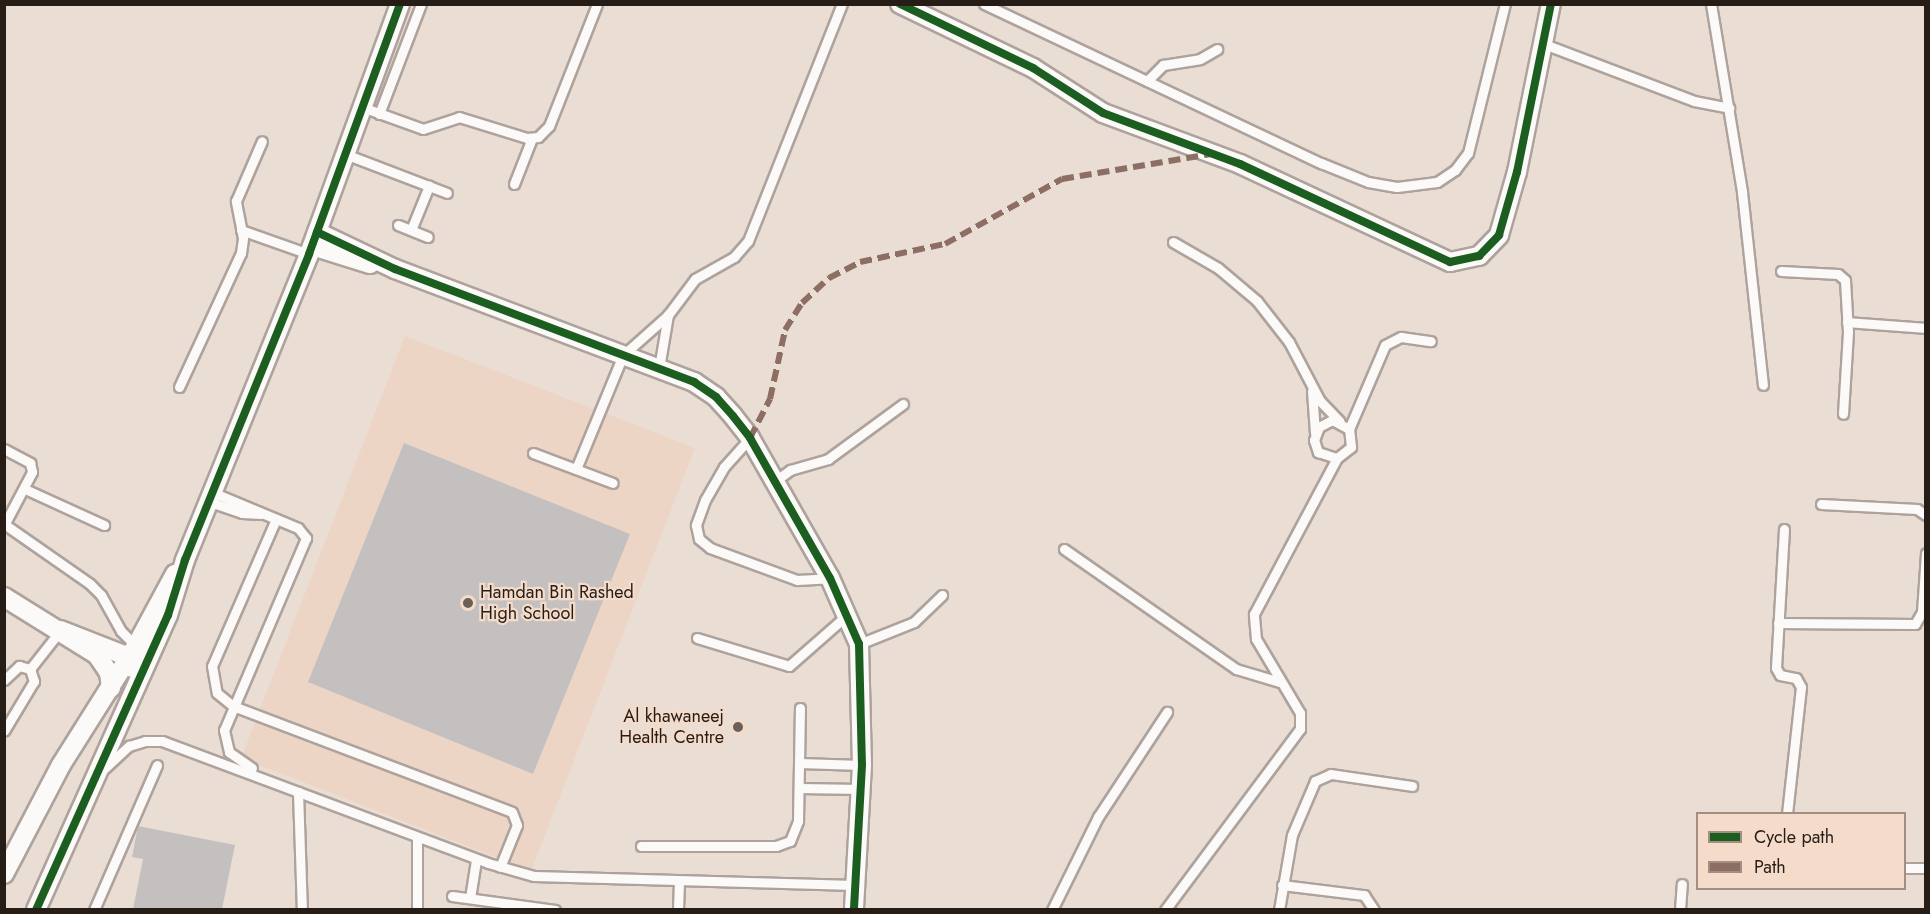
<!DOCTYPE html>
<style>
body{margin:0}
#map{position:relative;width:1930px;height:914px;overflow:hidden;background:#eaddd4;font-family:Jost,sans-serif}
div>[style]{position:absolute}
.built>*{inset:0;background:#edd5c6}
.building>*{inset:0;background:#c4c0c0}
.roads{filter:drop-shadow(2px 0 #aea39c) drop-shadow(-2px 0 #aea39c) drop-shadow(0 2px #aea39c) drop-shadow(0 -2px #aea39c)}
.lane>*{height:9px;margin:-4.5px;padding:0 4.5px;transform-origin:4.5px;border-radius:4.5px;background:#fcfaf9}
.street>*{height:18px;margin:-9px;padding:0 9px;transform-origin:9px;border-radius:9px;background:#fcfaf9}
.quiet>*{height:6px;margin-top:-3px;transform-origin:0;background:repeating-linear-gradient(90deg,#8d6e63 0 12px,transparent 0 18px)}
.cycleway>*{height:8px;margin:-4px;padding:0 4px;transform-origin:4px;border-radius:4px;background:#1b5e20}
.dots>*{width:16px;height:16px;translate:-50% -50%;box-sizing:border-box;border:3px solid #f4dbca;border-radius:50%}
span{translate:-50% -50%;white-space:nowrap;text-align:center;line-height:1.15;-webkit-text-stroke:4.5px #f4dbca;paint-order:stroke}
.poi-label{font-size:18px;color:#261d17}
.left{translate:0 -50%;text-align:left}
.right{translate:-100% -50%;text-align:right}
.frame{position:absolute;inset:0;border:6px solid #261d17;pointer-events:none}
.legend{position:absolute;left:1696px;top:812px;width:210px;height:78px;box-sizing:border-box;background:#f4dbca;border:2px solid #a28f82;margin:0;padding:8px 10px;list-style:none;font-size:18px;color:#261d17}
.legend li{display:flex;align-items:center;gap:12px;height:30px}
.legend b{width:30px;border:2px solid #a28f82}
</style>
<div id="map">
<div class="built">
<i style="clip-path:polygon(405px 336px,695px 448px,531px 871px,241px 758px)"></i>
</div>
<div class="building">
<i style="clip-path:polygon(404px 443px,630px 534px,533px 774px,308px 682px)"></i>
<i style="clip-path:polygon(138px 826px,235px 845px,222px 909px,133px 909px,143px 859px,132px 857px)"></i>
</div>
<div class="roads">
<div class="lane">
<i style="left:984px;top:4px;width:373px;rotate:25.3deg"></i>
<i style="left:1321px;top:163px;width:51px;rotate:22deg"></i>
<i style="left:1368px;top:182px;width:29px;rotate:10deg"></i>
<i style="left:1397px;top:187px;width:40px;rotate:-7.1deg"></i>
<i style="left:1437px;top:182px;width:22px;rotate:-34deg"></i>
<i style="left:1455px;top:170px;width:21px;rotate:-53deg"></i>
<i style="left:1468px;top:153px;width:154px;rotate:-76.1deg"></i>
<i style="left:1711px;top:4px;width:191px;rotate:80.6deg"></i>
<i style="left:1742px;top:192px;width:194px;rotate:83.8deg"></i>
<i style="left:1544px;top:44px;width:160px;rotate:20.8deg"></i>
<i style="left:1694px;top:101px;width:36px;rotate:11deg"></i>
<i style="left:1147px;top:81px;width:23px;rotate:-45deg"></i>
<i style="left:1163px;top:65px;width:37px;rotate:-9deg"></i>
<i style="left:1200px;top:59px;width:20px;rotate:-30deg"></i>
<i style="left:362px;top:107px;width:65px;rotate:19.8deg"></i>
<i style="left:423px;top:129px;width:38px;rotate:-18deg"></i>
<i style="left:459px;top:117px;width:71px;rotate:17.2deg"></i>
<i style="left:527px;top:138px;width:11px;rotate:-5deg"></i>
<i style="left:538px;top:137px;width:16px;rotate:-45deg"></i>
<i style="left:549px;top:126px;width:131px;rotate:-68.5deg"></i>
<i style="left:379px;top:114px;width:118px;rotate:-69.1deg"></i>
<i style="left:345px;top:154px;width:109px;rotate:20.9deg"></i>
<i style="left:514px;top:184px;width:49px;rotate:-68.6deg"></i>
<i style="left:398px;top:225px;width:32px;rotate:22deg"></i>
<i style="left:241px;top:230px;width:72px;rotate:19.4deg"></i>
<i style="left:411px;top:230px;width:48px;rotate:-67.8deg"></i>
<i style="left:1173px;top:242px;width:52px;rotate:30deg"></i>
<i style="left:1218px;top:268px;width:51px;rotate:40.2deg"></i>
<i style="left:1257px;top:301px;width:52px;rotate:52deg"></i>
<i style="left:1289px;top:342px;width:67px;rotate:62.3deg"></i>
<i style="left:1320px;top:401px;width:28px;rotate:46deg"></i>
<i style="left:1781px;top:271px;width:57px;rotate:3deg"></i>
<i style="left:1838px;top:274px;width:9px;rotate:41deg"></i>
<i style="left:1845px;top:280px;width:52px;rotate:86.7deg"></i>
<i style="left:1848px;top:332px;width:82px;rotate:93.5deg"></i>
<i style="left:1847px;top:322px;width:79px;rotate:4.3deg"></i>
<i style="left:659px;top:368px;width:54px;rotate:-80.4deg"></i>
<i style="left:179px;top:387px;width:148px;rotate:-65.2deg"></i>
<i style="left:241px;top:253px;width:15px;rotate:-82deg"></i>
<i style="left:243px;top:238px;width:38px;rotate:-101deg"></i>
<i style="left:236px;top:201px;width:65px;rotate:-66.6deg"></i>
<i style="left:1312px;top:391px;width:42px;rotate:85.9deg"></i>
<i style="left:1349px;top:429px;width:91px;rotate:-66.8deg"></i>
<i style="left:1385px;top:345px;width:18px;rotate:-27deg"></i>
<i style="left:1401px;top:337px;width:30px;rotate:8deg"></i>
<i style="left:750px;top:438px;width:39px;rotate:132deg"></i>
<i style="left:724px;top:467px;width:38px;rotate:120deg"></i>
<i style="left:705px;top:500px;width:27px;rotate:110deg"></i>
<i style="left:696px;top:525px;width:14px;rotate:78deg"></i>
<i style="left:699px;top:539px;width:14px;rotate:39deg"></i>
<i style="left:710px;top:548px;width:93px;rotate:20.2deg"></i>
<i style="left:797px;top:580px;width:33px;rotate:-3deg"></i>
<i style="left:4px;top:449px;width:30px;rotate:28deg"></i>
<i style="left:30px;top:463px;width:9px;rotate:77deg"></i>
<i style="left:32px;top:472px;width:60px;rotate:117.8deg"></i>
<i style="left:533px;top:453px;width:85px;rotate:20.6deg"></i>
<i style="left:576px;top:469px;width:123px;rotate:-67.6deg"></i>
<i style="left:623px;top:355px;width:60px;rotate:-41.6deg"></i>
<i style="left:668px;top:315px;width:45px;rotate:-53.1deg"></i>
<i style="left:695px;top:279px;width:45px;rotate:-29.4deg"></i>
<i style="left:734px;top:257px;width:21px;rotate:-49deg"></i>
<i style="left:748px;top:241px;width:255px;rotate:-68.4deg"></i>
<i style="left:775px;top:481px;width:19px;rotate:-36deg"></i>
<i style="left:790px;top:470px;width:40px;rotate:-16deg"></i>
<i style="left:828px;top:459px;width:93px;rotate:-36.3deg"></i>
<i style="left:25px;top:489px;width:87px;rotate:24.5deg"></i>
<i style="left:214px;top:493px;width:91px;rotate:22.6deg"></i>
<i style="left:298px;top:528px;width:13px;rotate:51deg"></i>
<i style="left:306px;top:538px;width:209px;rotate:113.1deg"></i>
<i style="left:224px;top:730px;width:23px;rotate:77deg"></i>
<i style="left:229px;top:752px;width:28px;rotate:35deg"></i>
<i style="left:210px;top:502px;width:34px;rotate:19deg"></i>
<i style="left:242px;top:513px;width:19px;rotate:3deg"></i>
<i style="left:1821px;top:504px;width:96px;rotate:3deg"></i>
<i style="left:1917px;top:509px;width:11px;rotate:34deg"></i>
<i style="left:276px;top:519px;width:160px;rotate:113.5deg"></i>
<i style="left:212px;top:666px;width:27px;rotate:80deg"></i>
<i style="left:217px;top:693px;width:21px;rotate:39deg"></i>
<i style="left:233px;top:706px;width:298px;rotate:20.8deg"></i>
<i style="left:512px;top:812px;width:14px;rotate:69deg"></i>
<i style="left:517px;top:825px;width:45px;rotate:112deg"></i>
<i style="left:7px;top:526px;width:101px;rotate:34.9deg"></i>
<i style="left:90px;top:584px;width:16px;rotate:45deg"></i>
<i style="left:101px;top:595px;width:41px;rotate:60.9deg"></i>
<i style="left:121px;top:631px;width:21px;rotate:45deg"></i>
<i style="left:1784px;top:529px;width:139px;rotate:93.3deg"></i>
<i style="left:1776px;top:668px;width:8px;rotate:60deg"></i>
<i style="left:1780px;top:675px;width:16px;rotate:11deg"></i>
<i style="left:1796px;top:678px;width:10px;rotate:61deg"></i>
<i style="left:1801px;top:687px;width:128px;rotate:96.3deg"></i>
<i style="left:1064px;top:549px;width:210px;rotate:34.9deg"></i>
<i style="left:1236px;top:669px;width:46px;rotate:16.5deg"></i>
<i style="left:1778px;top:623px;width:137px;rotate:0.4deg"></i>
<i style="left:1915px;top:624px;width:14px;rotate:-60deg"></i>
<i style="left:1922px;top:612px;width:59px;rotate:-86.1deg"></i>
<i style="left:697px;top:638px;width:96px;rotate:16.9deg"></i>
<i style="left:789px;top:666px;width:76px;rotate:-41.3deg"></i>
<i style="left:859px;top:644px;width:59px;rotate:-21.8deg"></i>
<i style="left:914px;top:622px;width:39px;rotate:-44deg"></i>
<i style="left:30px;top:669px;width:48px;rotate:-51.7deg"></i>
<i style="left:4px;top:680px;width:21px;rotate:-43deg"></i>
<i style="left:19px;top:666px;width:11px;rotate:15deg"></i>
<i style="left:30px;top:669px;width:13px;rotate:72deg"></i>
<i style="left:34px;top:681px;width:58px;rotate:121deg"></i>
<i style="left:799px;top:763px;width:63px;rotate:1.8deg"></i>
<i style="left:105px;top:768px;width:33px;rotate:-43deg"></i>
<i style="left:129px;top:746px;width:17px;rotate:-17deg"></i>
<i style="left:145px;top:741px;width:17px"></i>
<i style="left:162px;top:741px;width:348px;rotate:20.5deg"></i>
<i style="left:488px;top:863px;width:48px;rotate:15.8deg"></i>
<i style="left:534px;top:876px;width:321px;rotate:1.6deg"></i>
<i style="left:799px;top:788px;width:62px;rotate:0.9deg"></i>
<i style="left:298px;top:792px;width:118px;rotate:88.1deg"></i>
<i style="left:417px;top:837px;width:73px;rotate:90deg"></i>
<i style="left:641px;top:846px;width:135px"></i>
<i style="left:776px;top:846px;width:15px;rotate:-20deg"></i>
<i style="left:790px;top:841px;width:22px;rotate:-68deg"></i>
<i style="left:798px;top:821px;width:113px;rotate:-89deg"></i>
<i style="left:1904px;top:868px;width:22px"></i>
<i style="left:1282px;top:885px;width:83px;rotate:7deg"></i>
<i style="left:1364px;top:895px;width:18px;rotate:56deg"></i>
<i style="left:452px;top:896px;width:104px;rotate:7.7deg"></i>
<i style="left:470px;top:898px;width:39px;rotate:-81deg"></i>
<i style="left:94px;top:910px;width:158px;rotate:-66.5deg"></i>
<i style="left:678px;top:910px;width:28px;rotate:-88deg"></i>
<i style="left:1052px;top:910px;width:104px;rotate:-63.7deg"></i>
<i style="left:1098px;top:817px;width:126px;rotate:-56.7deg"></i>
<i style="left:1165px;top:910px;width:226px;rotate:-53.3deg"></i>
<i style="left:1300px;top:729px;width:16px;rotate:-90deg"></i>
<i style="left:1300px;top:713px;width:86px;rotate:-120.7deg"></i>
<i style="left:1256px;top:639px;width:25px;rotate:-95deg"></i>
<i style="left:1254px;top:614px;width:177px;rotate:-62deg"></i>
<i style="left:1337px;top:458px;width:18px;rotate:-38deg"></i>
<i style="left:1351px;top:447px;width:18px;rotate:-96deg"></i>
<i style="left:1349px;top:429px;width:19px;rotate:-152deg"></i>
<i style="left:1332px;top:420px;width:15px;rotate:152deg"></i>
<i style="left:1319px;top:427px;width:14px;rotate:111deg"></i>
<i style="left:1314px;top:440px;width:13px;rotate:72deg"></i>
<i style="left:1318px;top:452px;width:20px;rotate:18deg"></i>
<i style="left:1279px;top:910px;width:76px;rotate:-80.2deg"></i>
<i style="left:1292px;top:835px;width:59px;rotate:-66.9deg"></i>
<i style="left:1315px;top:781px;width:17px;rotate:-24deg"></i>
<i style="left:1331px;top:774px;width:82px;rotate:8.4deg"></i>
<i style="left:1680px;top:910px;width:26px;rotate:-86deg"></i>
</div>
<div class="street">
<i style="left:900px;top:4px;width:148px;rotate:25.7deg"></i>
<i style="left:1033px;top:68px;width:83px;rotate:32.7deg"></i>
<i style="left:1103px;top:113px;width:146px;rotate:20.4deg"></i>
<i style="left:1240px;top:164px;width:232px;rotate:25deg"></i>
<i style="left:1450px;top:262px;width:30px;rotate:-12deg"></i>
<i style="left:1479px;top:256px;width:29px;rotate:-46deg"></i>
<i style="left:1499px;top:235px;width:66px;rotate:-74.1deg"></i>
<i style="left:1517px;top:172px;width:171px;rotate:-78.6deg"></i>
<i style="left:317px;top:232px;width:86px;rotate:25.4deg"></i>
<i style="left:395px;top:269px;width:320px;rotate:20.7deg"></i>
<i style="left:694px;top:382px;width:27px;rotate:34deg"></i>
<i style="left:716px;top:397px;width:25px;rotate:48deg"></i>
<i style="left:733px;top:416px;width:28px;rotate:52deg"></i>
<i style="left:750px;top:438px;width:161px;rotate:60.3deg"></i>
<i style="left:830px;top:578px;width:72px;rotate:66.3deg"></i>
<i style="left:859px;top:644px;width:121px;rotate:88.6deg"></i>
<i style="left:862px;top:765px;width:145px;rotate:93.2deg"></i>
<i style="left:312px;top:246px;width:61px;rotate:17.2deg"></i>
<i style="left:4px;top:597px;width:110px;rotate:31.9deg"></i>
<i style="left:97px;top:655px;width:22px;rotate:56deg"></i>
<i style="left:109px;top:673px;width:15px;rotate:82deg"></i>
<i style="left:60px;top:630px;width:74px;rotate:21.4deg"></i>
<i style="left:129px;top:657px;width:11px;rotate:75deg"></i>
<i style="left:4px;top:874px;width:123px;rotate:-62.4deg"></i>
<i style="left:61px;top:765px;width:141px;rotate:-57.8deg"></i>
<i style="left:136px;top:646px;width:82px;rotate:-61.6deg"></i>
<i style="left:36px;top:910px;width:323px;rotate:-65.9deg"></i>
<i style="left:168px;top:615px;width:58px;rotate:-72.8deg"></i>
<i style="left:185px;top:560px;width:330px;rotate:-67.9deg"></i>
<i style="left:309px;top:254px;width:266px;rotate:-70deg"></i>
</div>
</div>
<div class="quiet">
<i style="left:750px;top:438px;width:44px;rotate:-62.9deg"></i>
<i style="left:770px;top:399px;width:71px;rotate:-77.7deg"></i>
<i style="left:785px;top:330px;width:32px;rotate:-58deg"></i>
<i style="left:802px;top:303px;width:37px;rotate:-43deg"></i>
<i style="left:829px;top:278px;width:35px;rotate:-27deg"></i>
<i style="left:860px;top:262px;width:87px;rotate:-12deg"></i>
<i style="left:945px;top:244px;width:134px;rotate:-29.1deg"></i>
<i style="left:1062px;top:179px;width:151px;rotate:-9.5deg"></i>
</div>
<div class="cycleway">
<i style="left:900px;top:4px;width:148px;rotate:25.7deg"></i>
<i style="left:1033px;top:68px;width:83px;rotate:32.7deg"></i>
<i style="left:1103px;top:113px;width:146px;rotate:20.4deg"></i>
<i style="left:1240px;top:164px;width:232px;rotate:25deg"></i>
<i style="left:1450px;top:262px;width:30px;rotate:-12deg"></i>
<i style="left:1479px;top:256px;width:29px;rotate:-46deg"></i>
<i style="left:1499px;top:235px;width:66px;rotate:-74.1deg"></i>
<i style="left:1517px;top:172px;width:171px;rotate:-78.6deg"></i>
<i style="left:317px;top:232px;width:86px;rotate:25.4deg"></i>
<i style="left:395px;top:269px;width:320px;rotate:20.7deg"></i>
<i style="left:694px;top:382px;width:27px;rotate:34deg"></i>
<i style="left:716px;top:397px;width:25px;rotate:48deg"></i>
<i style="left:733px;top:416px;width:28px;rotate:52deg"></i>
<i style="left:750px;top:438px;width:161px;rotate:60.3deg"></i>
<i style="left:830px;top:578px;width:72px;rotate:66.3deg"></i>
<i style="left:859px;top:644px;width:121px;rotate:88.6deg"></i>
<i style="left:862px;top:765px;width:145px;rotate:93.2deg"></i>
<i style="left:36px;top:910px;width:323px;rotate:-65.9deg"></i>
<i style="left:168px;top:615px;width:58px;rotate:-72.8deg"></i>
<i style="left:185px;top:560px;width:330px;rotate:-67.9deg"></i>
<i style="left:309px;top:254px;width:266px;rotate:-70deg"></i>
</div>
<div class="dots">
<i style="left:468px;top:603px;background:#6b6059"></i>
<i style="left:738px;top:727px;background:#6b6059"></i>
</div>
<div class="poi-label">
<span class="left" style="left:480px;top:603px">Hamdan Bin Rashed<br>High School</span>
<span class="right" style="left:724px;top:727px">Al khawaneej<br>Health Centre</span>
</div>
<div class="frame"></div>
<ul class="legend">
<li><b style="height:8px;background:#1b5e20"></b>Cycle path</li>
<li><b style="height:8px;background:#8d6e63"></b>Path</li>
</ul>
</div>
